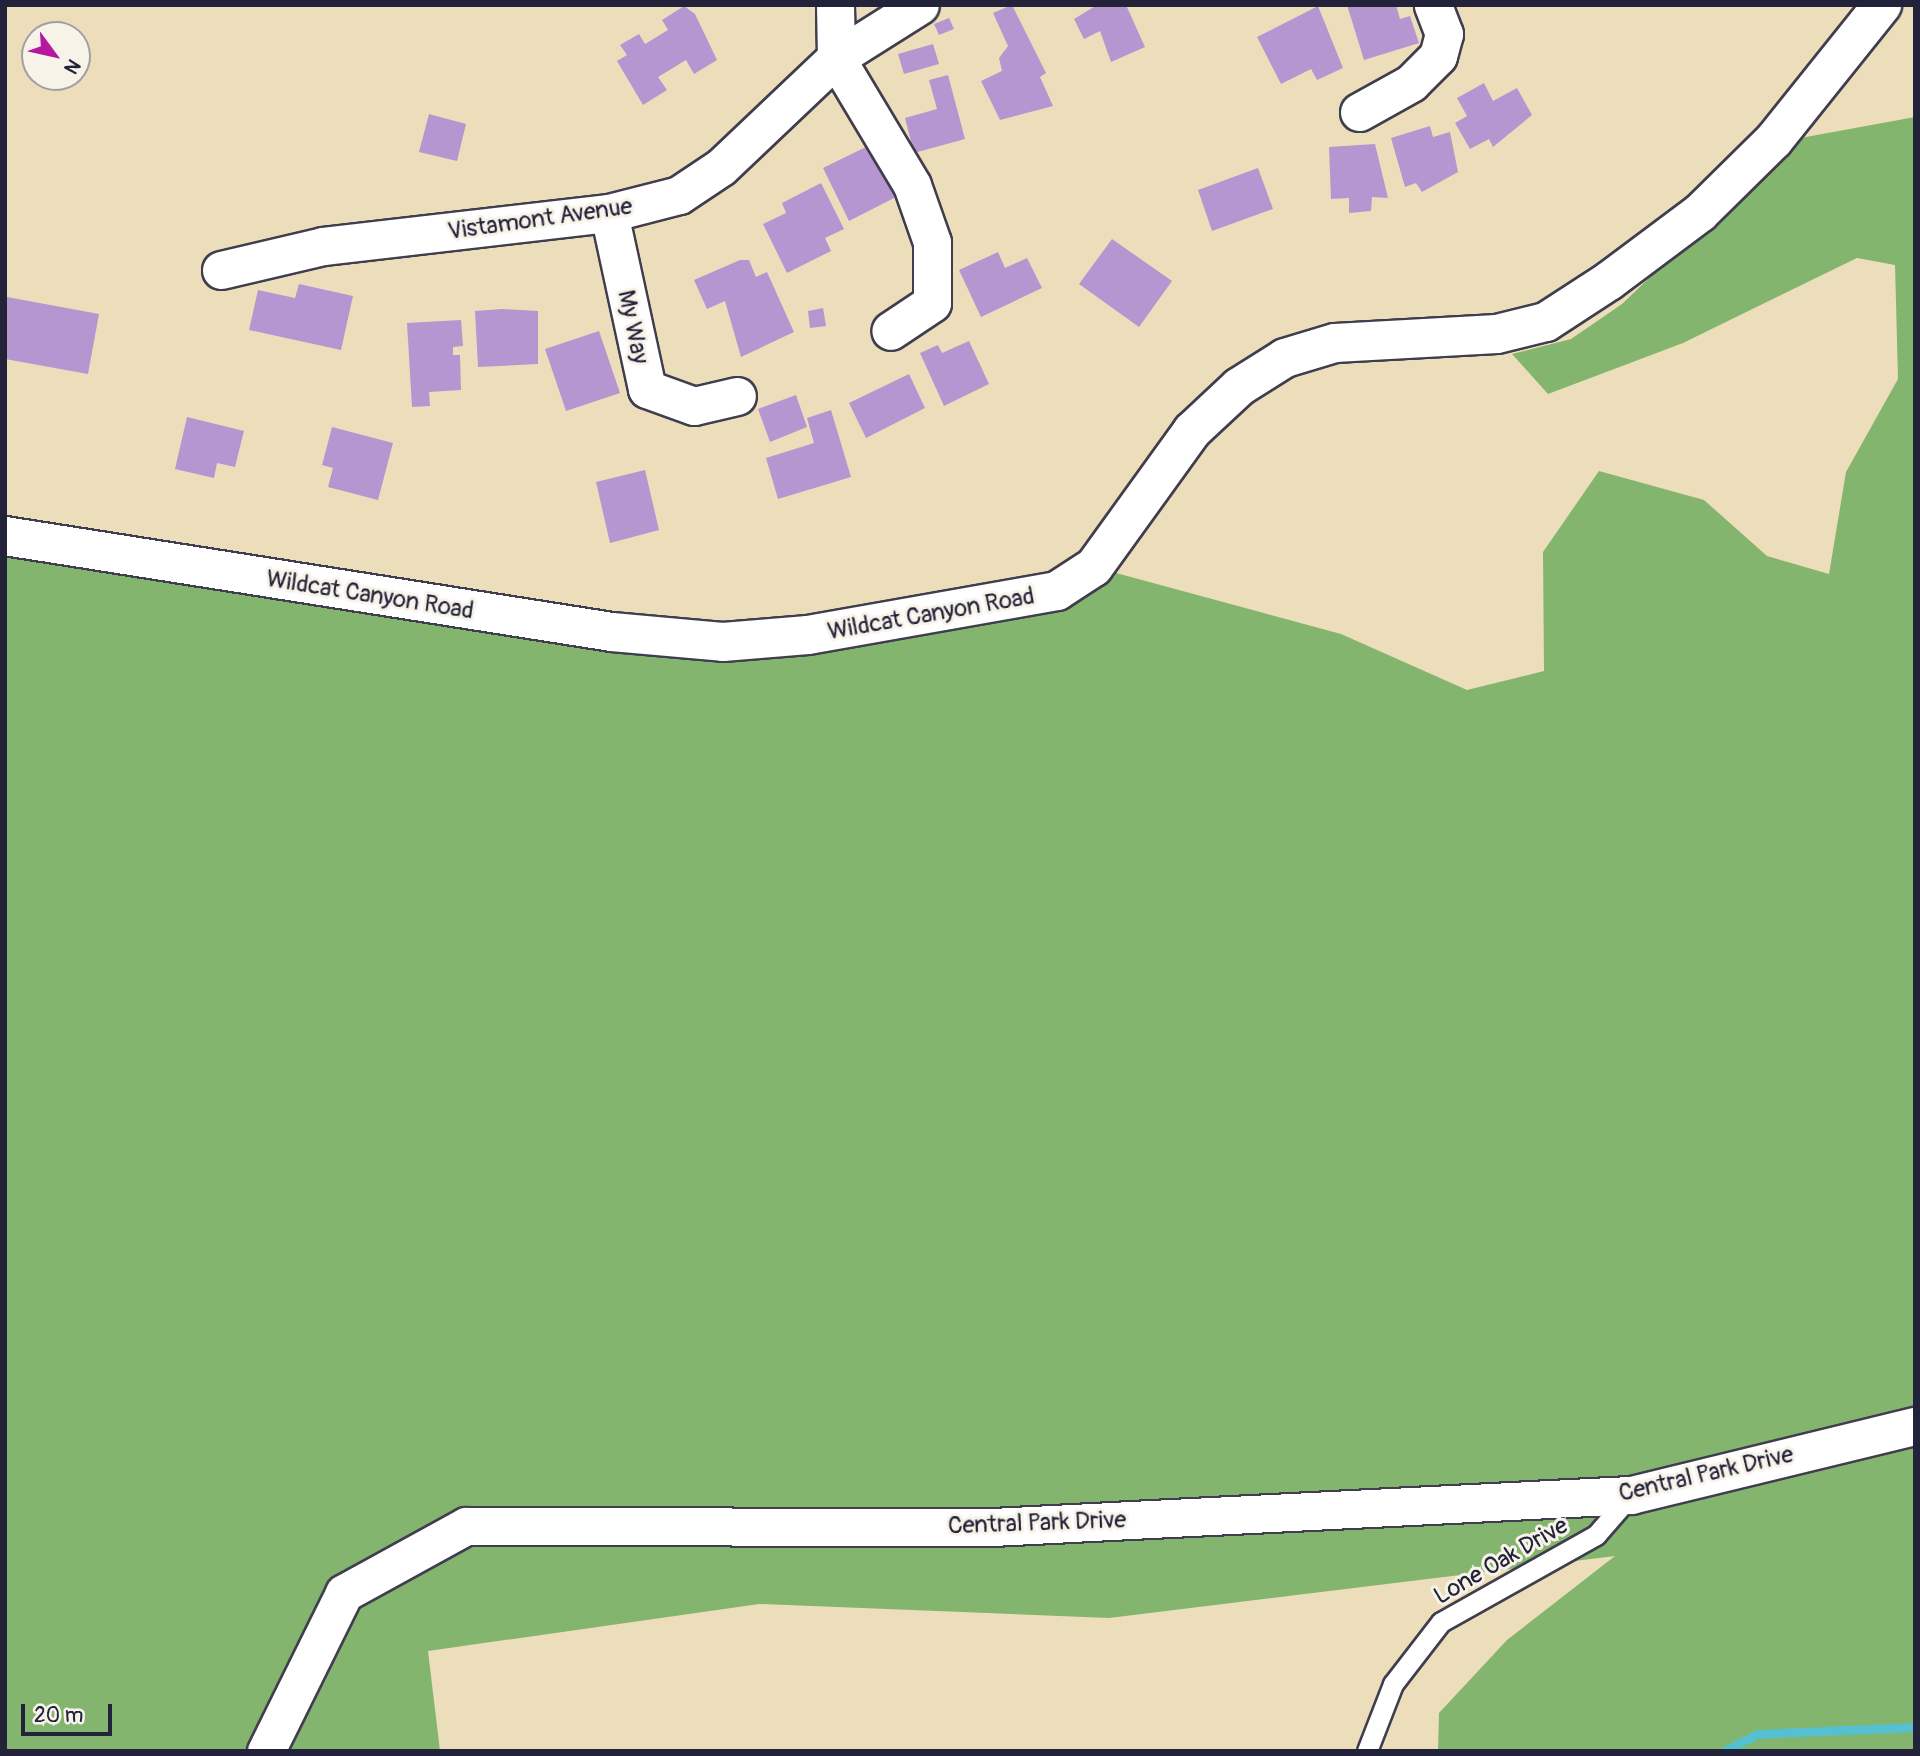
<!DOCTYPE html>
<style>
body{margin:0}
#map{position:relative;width:1920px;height:1756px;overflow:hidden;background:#ecdebb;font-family:Pangolin,sans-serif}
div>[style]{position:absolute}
.forest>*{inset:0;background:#84b56e}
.stream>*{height:9px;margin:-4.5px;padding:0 4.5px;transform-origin:4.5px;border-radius:4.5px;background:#55c0d0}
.building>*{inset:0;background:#b696d0}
.roads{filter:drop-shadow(2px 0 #403e4e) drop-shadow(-2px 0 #403e4e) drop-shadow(0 2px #403e4e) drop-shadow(0 -2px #403e4e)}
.service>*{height:19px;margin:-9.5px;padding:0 9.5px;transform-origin:9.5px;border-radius:9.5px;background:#fff}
.minor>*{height:37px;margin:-18.5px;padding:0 18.5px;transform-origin:18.5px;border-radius:18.5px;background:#fff}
.tertiary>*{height:38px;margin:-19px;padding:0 19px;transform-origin:19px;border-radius:19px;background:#fff}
span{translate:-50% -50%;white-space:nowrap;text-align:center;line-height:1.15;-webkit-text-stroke:6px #f7f3e8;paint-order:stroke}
.street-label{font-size:24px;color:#22223b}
.frame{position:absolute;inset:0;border:7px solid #22223b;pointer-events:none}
.north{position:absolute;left:21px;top:21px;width:70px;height:70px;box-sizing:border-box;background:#f7f3e8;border:2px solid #a29fa3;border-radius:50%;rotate:123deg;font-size:19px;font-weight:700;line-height:28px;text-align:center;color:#22223b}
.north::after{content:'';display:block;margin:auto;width:24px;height:32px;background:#b5179e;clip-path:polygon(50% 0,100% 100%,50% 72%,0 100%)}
.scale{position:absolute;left:21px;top:1704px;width:91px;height:32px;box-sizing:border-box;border:4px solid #22223b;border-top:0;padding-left:9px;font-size:21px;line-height:24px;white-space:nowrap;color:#22223b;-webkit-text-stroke:5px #f7f3e8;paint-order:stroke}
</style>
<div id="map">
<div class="forest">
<i style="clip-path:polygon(1915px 117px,1915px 1751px,1438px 1751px,1439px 1713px,1507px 1640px,1615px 1556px,1109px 1618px,759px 1604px,428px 1651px,440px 1751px,5px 1751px,5px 536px,723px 642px,1094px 567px,1341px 634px,1467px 690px,1544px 671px,1543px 552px,1599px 471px,1704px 500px,1767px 556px,1829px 574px,1846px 472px,1898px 379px,1895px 265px,1857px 258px,1683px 343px,1548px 394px,1512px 354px,1571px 339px,1622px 304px,1795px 139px)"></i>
</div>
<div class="stream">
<i style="left:1724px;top:1751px;width:37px;rotate:-27deg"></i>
<i style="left:1757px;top:1734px;width:158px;rotate:-2.5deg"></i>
</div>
<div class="building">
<i style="clip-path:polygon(1012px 5px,1046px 73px,1040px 77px,1053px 106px,1000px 120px,981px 81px,1002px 71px,999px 58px,1008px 46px,993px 13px)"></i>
<i style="clip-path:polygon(1097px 5px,1126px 5px,1145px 47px,1111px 62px,1100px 31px,1084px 39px,1074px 19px)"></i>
<i style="clip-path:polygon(1347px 5px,1396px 5px,1400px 19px,1410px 16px,1419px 43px,1364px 60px)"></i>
<i style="clip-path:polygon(684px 6px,695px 14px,717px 60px,694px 74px,686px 60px,658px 77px,667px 90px,643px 105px,617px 61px,627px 55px,620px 45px,639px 34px,645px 44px,668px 30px,662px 20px)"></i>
<i style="clip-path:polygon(1318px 6px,1343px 68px,1317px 80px,1311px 69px,1281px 84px,1257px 37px)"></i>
<i style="clip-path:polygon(949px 18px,954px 29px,939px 35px,934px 24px)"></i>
<i style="clip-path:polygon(933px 44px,939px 64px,904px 74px,898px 54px)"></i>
<i style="clip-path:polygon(948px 75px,965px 139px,914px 153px,905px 118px,937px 109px,929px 80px)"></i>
<i style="clip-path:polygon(1484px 83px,1493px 101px,1517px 88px,1532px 115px,1493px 147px,1489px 139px,1470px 149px,1455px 123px,1467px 116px,1457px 98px)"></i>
<i style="clip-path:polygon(429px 114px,466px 124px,457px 161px,419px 152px)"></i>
<i style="clip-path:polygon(1430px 126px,1433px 137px,1450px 132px,1458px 172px,1422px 192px,1416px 183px,1405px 187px,1391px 138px)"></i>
<i style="clip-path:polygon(874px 143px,900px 195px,849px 221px,823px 168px)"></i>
<i style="clip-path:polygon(1375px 144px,1388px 198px,1372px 197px,1371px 211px,1349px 213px,1349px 198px,1331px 199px,1329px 147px)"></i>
<i style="clip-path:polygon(1258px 168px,1273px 209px,1212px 231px,1198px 190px)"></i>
<i style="clip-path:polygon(821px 183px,844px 229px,825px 238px,831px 251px,787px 273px,763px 224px,786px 213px,782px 203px)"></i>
<i style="clip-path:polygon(1112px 239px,1172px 281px,1139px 327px,1079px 284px)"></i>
<i style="clip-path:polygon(998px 252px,1005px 268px,1027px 258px,1042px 288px,981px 317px,959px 270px)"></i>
<i style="clip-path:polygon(740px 260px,749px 260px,756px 277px,767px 272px,794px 332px,741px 357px,725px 301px,707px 309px,694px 280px)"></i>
<i style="clip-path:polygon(299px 284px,353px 296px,341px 350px,249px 330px,258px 290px,295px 298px)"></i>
<i style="clip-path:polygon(7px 297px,99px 314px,88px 374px,5px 359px)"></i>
<i style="clip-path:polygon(823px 308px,826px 326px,810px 328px,808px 311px)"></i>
<i style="clip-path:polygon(502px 309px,538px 311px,538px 364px,478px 367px,475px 311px)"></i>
<i style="clip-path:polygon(461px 320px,463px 346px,453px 347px,453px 355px,460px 355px,461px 390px,429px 392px,430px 406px,412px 407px,407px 323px)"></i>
<i style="clip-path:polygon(599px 331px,620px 393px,566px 411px,545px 349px)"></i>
<i style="clip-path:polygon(969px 341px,989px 384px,944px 406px,920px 353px,938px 345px,942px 353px)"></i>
<i style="clip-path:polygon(909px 374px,925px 408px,866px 438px,849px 403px)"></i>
<i style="clip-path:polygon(796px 395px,807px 427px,770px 442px,758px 409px)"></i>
<i style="clip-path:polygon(831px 410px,851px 477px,778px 499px,766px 458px,814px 443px,807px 418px)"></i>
<i style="clip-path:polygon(187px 417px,244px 431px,235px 467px,217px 463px,214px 478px,175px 469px)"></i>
<i style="clip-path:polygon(332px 427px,393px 443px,378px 500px,328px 487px,333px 468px,322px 465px)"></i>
<i style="clip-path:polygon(645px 470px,659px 530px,610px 543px,596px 482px)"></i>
</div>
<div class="roads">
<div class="service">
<i style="left:1367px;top:1751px;width:72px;rotate:-68.8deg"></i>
<i style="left:1393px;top:1684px;width:78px;rotate:-52.3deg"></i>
<i style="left:1441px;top:1622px;width:178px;rotate:-29.3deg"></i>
<i style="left:1596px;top:1535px;width:52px;rotate:-48.9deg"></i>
</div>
<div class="minor">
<i style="left:835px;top:5px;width:53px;rotate:88.9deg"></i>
<i style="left:836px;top:58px;width:148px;rotate:59.1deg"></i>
<i style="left:912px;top:185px;width:60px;rotate:70.7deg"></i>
<i style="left:932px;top:242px;width:61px;rotate:90deg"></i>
<i style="left:932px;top:303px;width:50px;rotate:146.3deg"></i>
<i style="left:1359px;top:112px;width:60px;rotate:-29.1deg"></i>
<i style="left:1411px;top:83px;width:38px;rotate:-45deg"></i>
<i style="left:1438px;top:56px;width:23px;rotate:-75deg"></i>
<i style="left:1444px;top:34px;width:31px;rotate:-111deg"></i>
<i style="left:609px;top:213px;width:180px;rotate:77.8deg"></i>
<i style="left:647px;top:389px;width:50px;rotate:19.9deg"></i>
<i style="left:694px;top:406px;width:44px;rotate:-13.1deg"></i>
<i style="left:221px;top:270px;width:105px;rotate:-13.2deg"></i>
<i style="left:323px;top:246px;width:288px;rotate:-6.6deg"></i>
<i style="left:609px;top:213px;width:72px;rotate:-14.4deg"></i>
<i style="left:679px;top:195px;width:50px;rotate:-33.7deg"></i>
<i style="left:721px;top:167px;width:158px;rotate:-43.5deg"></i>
<i style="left:836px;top:58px;width:99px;rotate:-32.2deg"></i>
<i style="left:266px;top:1751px;width:176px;rotate:-63.7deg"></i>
<i style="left:344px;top:1593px;width:139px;rotate:-28.8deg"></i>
<i style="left:466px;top:1526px;width:526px;rotate:0.11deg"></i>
<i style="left:992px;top:1527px;width:640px;rotate:-2.87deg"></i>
<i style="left:1631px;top:1495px;width:292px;rotate:-13.7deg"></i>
</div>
<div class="tertiary">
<i style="left:5px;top:536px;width:615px;rotate:8.99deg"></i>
<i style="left:612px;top:632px;width:111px;rotate:5.1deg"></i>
<i style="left:723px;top:642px;width:85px;rotate:-4.7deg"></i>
<i style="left:808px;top:635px;width:253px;rotate:-10deg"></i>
<i style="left:1057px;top:591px;width:44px;rotate:-33deg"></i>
<i style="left:1094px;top:567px;width:168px;rotate:-54.2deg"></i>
<i style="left:1192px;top:431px;width:64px;rotate:-43.1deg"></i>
<i style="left:1239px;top:387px;width:54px;rotate:-32.2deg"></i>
<i style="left:1285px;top:358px;width:52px;rotate:-16.7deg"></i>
<i style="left:1335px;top:343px;width:162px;rotate:-3.2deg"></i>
<i style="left:1497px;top:334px;width:50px;rotate:-13.8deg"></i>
<i style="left:1546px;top:322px;width:75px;rotate:-33.1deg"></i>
<i style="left:1609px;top:281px;width:114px;rotate:-36.8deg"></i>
<i style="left:1700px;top:213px;width:104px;rotate:-44.6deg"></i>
<i style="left:1774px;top:140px;width:173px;rotate:-51.3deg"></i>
</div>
</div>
<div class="street-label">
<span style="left:540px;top:219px;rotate:-8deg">Vistamont Avenue</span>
<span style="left:633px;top:327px;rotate:78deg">My Way</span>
<span style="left:370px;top:595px;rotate:9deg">Wildcat Canyon Road</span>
<span style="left:931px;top:614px;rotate:-10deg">Wildcat Canyon Road</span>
<span style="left:1706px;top:1474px;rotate:-13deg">Central Park Drive</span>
<span style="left:1037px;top:1523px;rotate:-2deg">Central Park Drive</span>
<span style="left:1501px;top:1561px;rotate:-30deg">Lone Oak Drive</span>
</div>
<div class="frame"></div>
<div class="north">N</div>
<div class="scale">20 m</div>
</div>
